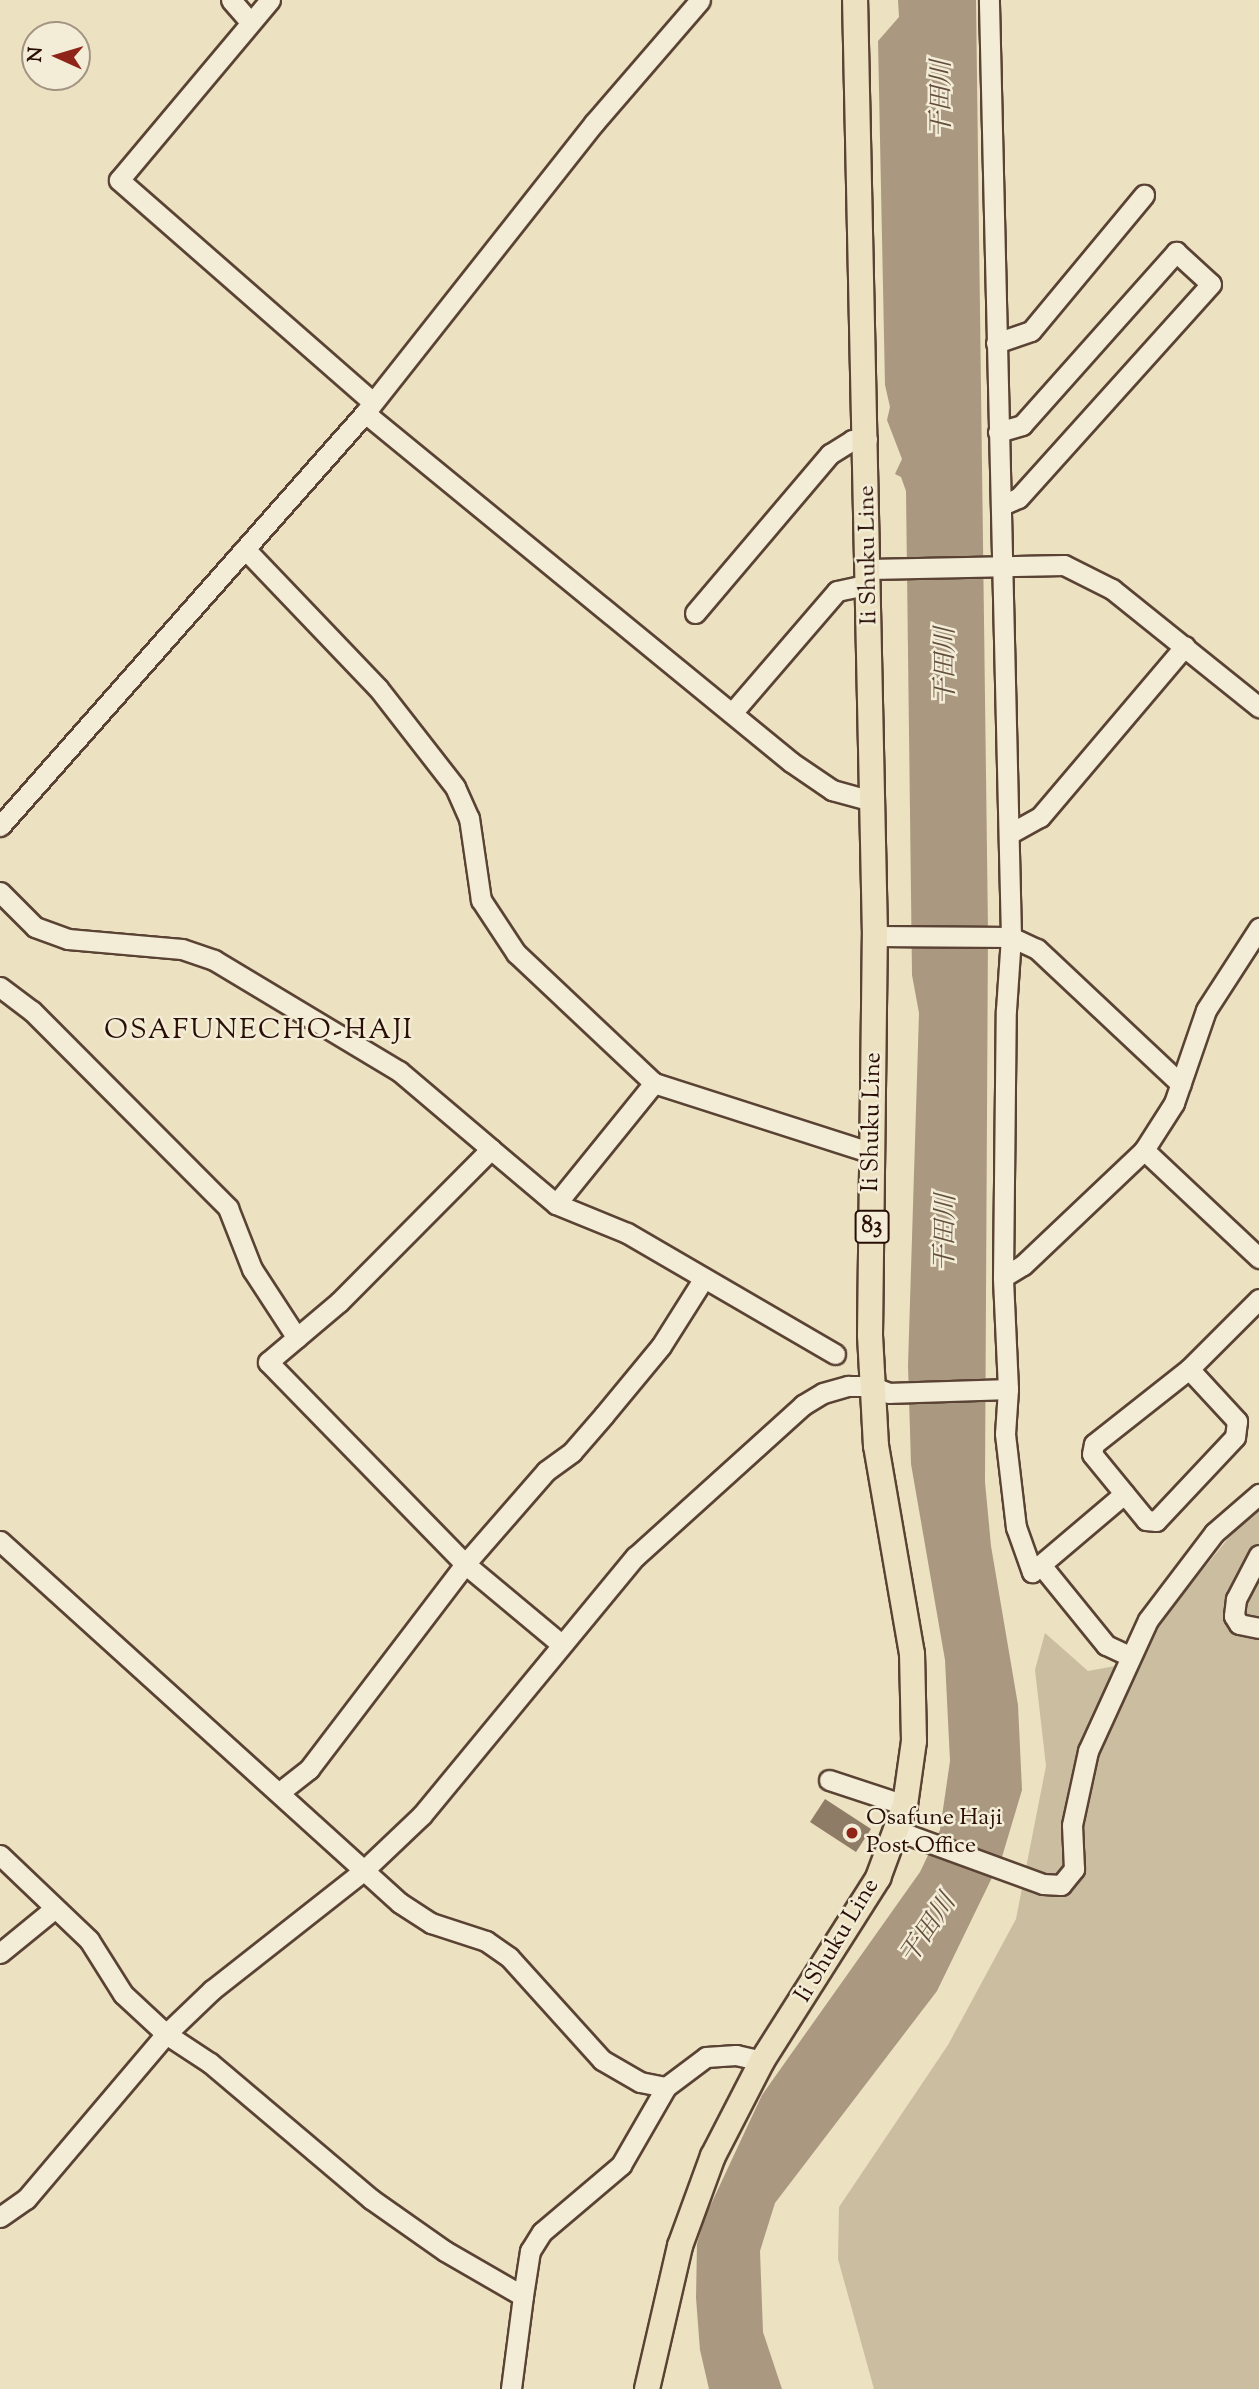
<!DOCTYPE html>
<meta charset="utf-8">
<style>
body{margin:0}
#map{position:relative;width:1259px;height:2389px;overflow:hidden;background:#ece1c0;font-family:"Sorts Mill Goudy","Noto Serif JP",serif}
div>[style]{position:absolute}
.green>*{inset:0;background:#cbbda0}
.water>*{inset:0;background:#aa9980}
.building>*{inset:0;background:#8e7c66}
.roads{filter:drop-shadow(2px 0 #5a4334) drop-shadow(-2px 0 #5a4334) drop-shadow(0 2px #5a4334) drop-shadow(0 -2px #5a4334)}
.minor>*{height:19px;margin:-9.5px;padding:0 9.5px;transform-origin:9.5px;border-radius:9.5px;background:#f3ecd6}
.major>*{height:24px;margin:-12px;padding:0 12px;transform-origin:12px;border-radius:12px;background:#ece1c0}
.dots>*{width:19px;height:19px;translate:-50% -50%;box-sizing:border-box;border:4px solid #f3ecd6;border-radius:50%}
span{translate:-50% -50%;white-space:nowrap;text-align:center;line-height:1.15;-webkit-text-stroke:5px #f3ecd6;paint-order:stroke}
.shield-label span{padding:2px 5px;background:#f3ecd6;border:2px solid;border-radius:5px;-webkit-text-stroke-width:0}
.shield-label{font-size:23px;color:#290e05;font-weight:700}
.street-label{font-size:24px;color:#290e05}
.poi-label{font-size:24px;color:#290e05}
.left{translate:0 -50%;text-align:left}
.water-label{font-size:26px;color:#634d3c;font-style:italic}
.quarter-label{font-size:28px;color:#290e05;letter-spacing:2px}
.north{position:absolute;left:21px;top:21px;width:70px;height:70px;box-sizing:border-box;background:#f3ecd6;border:2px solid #a29382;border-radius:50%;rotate:274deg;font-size:19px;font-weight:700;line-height:28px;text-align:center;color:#290e05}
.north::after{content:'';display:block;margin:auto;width:24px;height:32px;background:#8f2418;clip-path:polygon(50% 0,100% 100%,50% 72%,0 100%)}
</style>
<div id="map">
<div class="green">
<i style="clip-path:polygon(1259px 1510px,1259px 2389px,874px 2389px,838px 2259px,839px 2207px,948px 2045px,1016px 1919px,1046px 1766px,1035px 1670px,1045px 1633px,1088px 1671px,1126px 1664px,1244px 1519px)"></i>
</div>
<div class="water">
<i style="clip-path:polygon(898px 0,976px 0,988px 930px,985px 1482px,991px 1546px,1018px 1705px,1022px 1790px,1002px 1857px,937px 1991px,775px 2203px,760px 2251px,763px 2332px,782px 2389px,709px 2389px,700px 2350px,696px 2298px,697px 2244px,705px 2217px,762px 2095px,920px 1872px,940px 1830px,950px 1761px,945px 1660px,911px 1464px,908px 1366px,919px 1013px,912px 975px,906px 491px,901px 477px,895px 474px,902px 459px,887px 420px,890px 407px,885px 385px,878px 41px,899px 17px)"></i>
</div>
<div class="building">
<i style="clip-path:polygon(825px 1799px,871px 1829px,856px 1852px,810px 1822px)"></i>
</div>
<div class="roads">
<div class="minor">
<i style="left:231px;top:0;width:29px;rotate:49deg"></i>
<i style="left:270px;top:0;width:235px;rotate:130deg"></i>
<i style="left:119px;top:180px;width:337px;rotate:41.2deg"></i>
<i style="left:996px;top:343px;width:37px;rotate:-19deg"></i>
<i style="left:1031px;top:331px;width:177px;rotate:-50.3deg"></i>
<i style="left:365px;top:413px;width:551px;rotate:39.33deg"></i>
<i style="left:791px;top:762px;width:50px;rotate:34.3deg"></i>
<i style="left:832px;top:790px;width:41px;rotate:15.4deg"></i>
<i style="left:998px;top:432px;width:25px;rotate:-16deg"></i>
<i style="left:1022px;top:425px;width:232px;rotate:-48.3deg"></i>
<i style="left:1176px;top:252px;width:47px;rotate:42.4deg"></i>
<i style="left:1211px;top:284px;width:288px;rotate:132deg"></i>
<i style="left:1018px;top:498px;width:17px;rotate:156deg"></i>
<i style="left:245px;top:549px;width:192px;rotate:46.3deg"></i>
<i style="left:378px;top:688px;width:125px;rotate:52.1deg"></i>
<i style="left:455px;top:787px;width:34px;rotate:66deg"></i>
<i style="left:469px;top:818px;width:83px;rotate:81.7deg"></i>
<i style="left:481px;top:900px;width:64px;rotate:56.6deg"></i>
<i style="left:516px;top:953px;width:190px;rotate:43.3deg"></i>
<i style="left:869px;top:569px;width:195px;rotate:-1.2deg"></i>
<i style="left:1064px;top:565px;width:54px;rotate:26.6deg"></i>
<i style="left:1112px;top:589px;width:189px;rotate:38.8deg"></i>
<i style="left:695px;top:613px;width:209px;rotate:-49.7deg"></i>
<i style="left:830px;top:454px;width:26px;rotate:-32deg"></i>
<i style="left:852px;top:440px;width:15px;rotate:-4deg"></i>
<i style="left:732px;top:713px;width:161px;rotate:-49.3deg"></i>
<i style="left:837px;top:591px;width:33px;rotate:-12deg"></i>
<i style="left:0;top:826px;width:551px;rotate:-48.53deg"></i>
<i style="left:365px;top:413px;width:370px;rotate:-51.7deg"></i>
<i style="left:594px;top:123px;width:162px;rotate:-49.2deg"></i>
<i style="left:1009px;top:834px;width:35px;rotate:-29deg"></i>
<i style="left:1040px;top:817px;width:224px;rotate:-49.7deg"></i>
<i style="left:0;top:892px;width:49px;rotate:45deg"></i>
<i style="left:35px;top:927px;width:35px;rotate:20deg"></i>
<i style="left:68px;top:939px;width:114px;rotate:5deg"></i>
<i style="left:182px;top:949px;width:34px;rotate:19deg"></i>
<i style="left:214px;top:960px;width:216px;rotate:31deg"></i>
<i style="left:399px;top:1071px;width:121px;rotate:40.3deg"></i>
<i style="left:875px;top:936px;width:136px;rotate:0.4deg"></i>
<i style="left:1011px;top:937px;width:29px;rotate:25deg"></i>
<i style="left:1037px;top:949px;width:197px;rotate:43.2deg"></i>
<i style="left:0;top:987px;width:40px;rotate:37deg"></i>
<i style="left:32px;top:1011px;width:278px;rotate:45.1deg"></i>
<i style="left:228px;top:1208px;width:66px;rotate:68.5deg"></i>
<i style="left:252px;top:1269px;width:82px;rotate:56.9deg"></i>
<i style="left:1144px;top:1150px;width:158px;rotate:43.2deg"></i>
<i style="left:556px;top:1204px;width:85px;rotate:-139.8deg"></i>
<i style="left:491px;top:1149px;width:216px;rotate:134.8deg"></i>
<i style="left:339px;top:1302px;width:93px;rotate:139.8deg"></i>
<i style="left:268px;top:1362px;width:282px;rotate:45.7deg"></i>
<i style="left:465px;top:1564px;width:125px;rotate:39.8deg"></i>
<i style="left:1003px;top:1277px;width:23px;rotate:-31deg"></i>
<i style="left:1023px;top:1265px;width:167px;rotate:-43.5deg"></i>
<i style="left:1144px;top:1150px;width:56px;rotate:-57.4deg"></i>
<i style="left:1174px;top:1103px;width:98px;rotate:-71deg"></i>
<i style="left:1206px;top:1010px;width:98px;rotate:-57.1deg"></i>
<i style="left:835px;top:1354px;width:241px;rotate:-149.8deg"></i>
<i style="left:627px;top:1233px;width:77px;rotate:-157.8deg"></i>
<i style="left:556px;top:1204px;width:156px;rotate:-51deg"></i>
<i style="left:654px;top:1083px;width:229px;rotate:17.8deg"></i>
<i style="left:1189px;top:1369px;width:71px;rotate:47.3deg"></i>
<i style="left:1237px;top:1421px;width:16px;rotate:97deg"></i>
<i style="left:1235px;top:1437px;width:115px;rotate:133.2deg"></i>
<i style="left:1156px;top:1521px;width:10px;rotate:-174deg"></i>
<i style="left:1146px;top:1520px;width:85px;rotate:-129.3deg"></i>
<i style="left:1092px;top:1454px;width:10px;rotate:-79deg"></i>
<i style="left:1094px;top:1444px;width:121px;rotate:-38.3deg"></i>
<i style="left:1189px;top:1369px;width:99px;rotate:-45deg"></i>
<i style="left:1008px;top:1389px;width:45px;rotate:93.8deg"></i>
<i style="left:1005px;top:1434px;width:94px;rotate:83.3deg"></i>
<i style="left:1016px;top:1527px;width:48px;rotate:70.4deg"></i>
<i style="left:1032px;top:1572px;width:121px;rotate:-40.3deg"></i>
<i style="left:0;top:1541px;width:539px;rotate:42.15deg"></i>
<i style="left:400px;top:1903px;width:37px;rotate:33deg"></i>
<i style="left:431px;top:1923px;width:58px;rotate:18.1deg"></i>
<i style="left:486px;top:1941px;width:28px;rotate:35deg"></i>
<i style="left:509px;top:1957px;width:139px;rotate:47.9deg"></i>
<i style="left:602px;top:2060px;width:44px;rotate:30.1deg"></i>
<i style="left:640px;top:2082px;width:26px;rotate:11deg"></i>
<i style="left:1259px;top:1555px;width:50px;rotate:117.6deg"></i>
<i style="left:1236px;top:1599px;width:17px;rotate:97deg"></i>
<i style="left:1234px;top:1616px;width:9px;rotate:58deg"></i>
<i style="left:1239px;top:1624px;width:20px;rotate:11deg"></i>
<i style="left:1041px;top:1565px;width:103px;rotate:50.9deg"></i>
<i style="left:1106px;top:1645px;width:26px;rotate:25deg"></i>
<i style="left:829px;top:1780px;width:80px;rotate:18.2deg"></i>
<i style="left:281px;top:1791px;width:36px;rotate:-38deg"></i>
<i style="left:309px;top:1769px;width:258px;rotate:-52.7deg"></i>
<i style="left:465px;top:1564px;width:123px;rotate:-48.9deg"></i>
<i style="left:546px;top:1471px;width:32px;rotate:-36deg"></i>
<i style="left:572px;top:1452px;width:49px;rotate:-49.1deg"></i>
<i style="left:604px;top:1415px;width:89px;rotate:-50.4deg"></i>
<i style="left:661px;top:1346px;width:80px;rotate:-57.7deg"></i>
<i style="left:898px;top:1831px;width:154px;rotate:20.1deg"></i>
<i style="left:1043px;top:1884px;width:18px;rotate:3deg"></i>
<i style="left:1061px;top:1885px;width:21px;rotate:-51deg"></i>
<i style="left:1074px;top:1869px;width:44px;rotate:-92.6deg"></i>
<i style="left:1072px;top:1825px;width:76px;rotate:-77.8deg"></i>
<i style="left:1088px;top:1751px;width:144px;rotate:-65.4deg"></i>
<i style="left:1148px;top:1620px;width:109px;rotate:-52.8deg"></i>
<i style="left:1214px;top:1533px;width:60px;rotate:-40.9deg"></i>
<i style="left:0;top:1855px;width:123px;rotate:43.7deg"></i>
<i style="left:89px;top:1940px;width:64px;rotate:57.8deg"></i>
<i style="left:123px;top:1994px;width:59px;rotate:42.9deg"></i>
<i style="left:166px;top:2034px;width:53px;rotate:33.4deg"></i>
<i style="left:210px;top:2063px;width:211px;rotate:40.2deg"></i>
<i style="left:371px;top:2199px;width:90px;rotate:35.1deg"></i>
<i style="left:445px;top:2251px;width:90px;rotate:30deg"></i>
<i style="left:523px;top:2296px;width:94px;rotate:97.4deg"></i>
<i style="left:0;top:1953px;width:71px;rotate:-39.3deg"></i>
<i style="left:0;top:2217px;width:32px;rotate:-35deg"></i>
<i style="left:26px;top:2199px;width:216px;rotate:-49.7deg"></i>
<i style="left:166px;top:2034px;width:64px;rotate:-43.7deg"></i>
<i style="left:212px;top:1990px;width:192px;rotate:-38.2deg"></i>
<i style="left:363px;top:1871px;width:81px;rotate:-43.5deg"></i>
<i style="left:422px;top:1815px;width:335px;rotate:-50.5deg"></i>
<i style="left:635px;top:1557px;width:227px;rotate:-42.1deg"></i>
<i style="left:803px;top:1405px;width:23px;rotate:-31deg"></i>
<i style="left:823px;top:1393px;width:26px;rotate:-16deg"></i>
<i style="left:848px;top:1386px;width:23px"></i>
<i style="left:871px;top:1386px;width:19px;rotate:21deg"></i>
<i style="left:889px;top:1393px;width:119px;rotate:-1.9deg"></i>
<i style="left:1008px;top:1389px;width:112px;rotate:-92.6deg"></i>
<i style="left:1003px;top:1277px;width:267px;rotate:-89.4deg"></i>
<i style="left:1006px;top:1010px;width:73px;rotate:-86.1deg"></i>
<i style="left:1011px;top:937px;width:937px;rotate:-91.35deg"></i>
<i style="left:523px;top:2296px;width:46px;rotate:-81.2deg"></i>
<i style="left:530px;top:2251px;width:22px;rotate:-58deg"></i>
<i style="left:542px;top:2232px;width:104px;rotate:-40.3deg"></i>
<i style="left:621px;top:2165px;width:90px;rotate:-60deg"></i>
<i style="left:666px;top:2087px;width:50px;rotate:-36.9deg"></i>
<i style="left:706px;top:2057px;width:30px;rotate:-4deg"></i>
<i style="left:736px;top:2055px;width:27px;rotate:13deg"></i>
</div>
<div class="major">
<i style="left:647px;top:2389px;width:147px;rotate:-77deg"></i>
<i style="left:680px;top:2246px;width:96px;rotate:-69.9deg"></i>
<i style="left:713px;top:2156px;width:107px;rotate:-62.7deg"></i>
<i style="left:762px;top:2061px;width:217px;rotate:-57.6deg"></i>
<i style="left:878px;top:1878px;width:78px;rotate:-69.7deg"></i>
<i style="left:905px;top:1805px;width:65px;rotate:-82deg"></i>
<i style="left:914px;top:1741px;width:87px;rotate:-91.3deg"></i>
<i style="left:912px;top:1654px;width:211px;rotate:-99.8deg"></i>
<i style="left:876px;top:1446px;width:111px;rotate:-93.1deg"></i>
<i style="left:870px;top:1335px;width:399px;rotate:-89.3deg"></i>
<i style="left:875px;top:936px;width:936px;rotate:-91.22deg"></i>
</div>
</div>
<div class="dots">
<i style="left:852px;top:1833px;background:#8f2418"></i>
</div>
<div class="shield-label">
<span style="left:872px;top:1227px">83</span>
</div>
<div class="street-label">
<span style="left:869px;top:555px;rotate:-91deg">Ii Shuku Line</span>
<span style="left:873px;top:1122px;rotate:-89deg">Ii Shuku Line</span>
<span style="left:838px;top:1941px;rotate:-59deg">Ii Shuku Line</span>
</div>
<div class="poi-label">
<span class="left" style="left:866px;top:1833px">Osafune Haji<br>Post Office</span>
</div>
<div class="water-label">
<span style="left:943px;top:99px;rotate:-90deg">干田川</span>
<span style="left:947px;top:666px;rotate:-90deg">干田川</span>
<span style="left:947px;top:1233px;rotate:-89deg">干田川</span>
<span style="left:929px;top:1930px;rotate:-56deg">干田川</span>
</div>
<div class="quarter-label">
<span style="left:259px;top:1031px">OSAFUNECHO-HAJI</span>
</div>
<div class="north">N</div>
</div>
